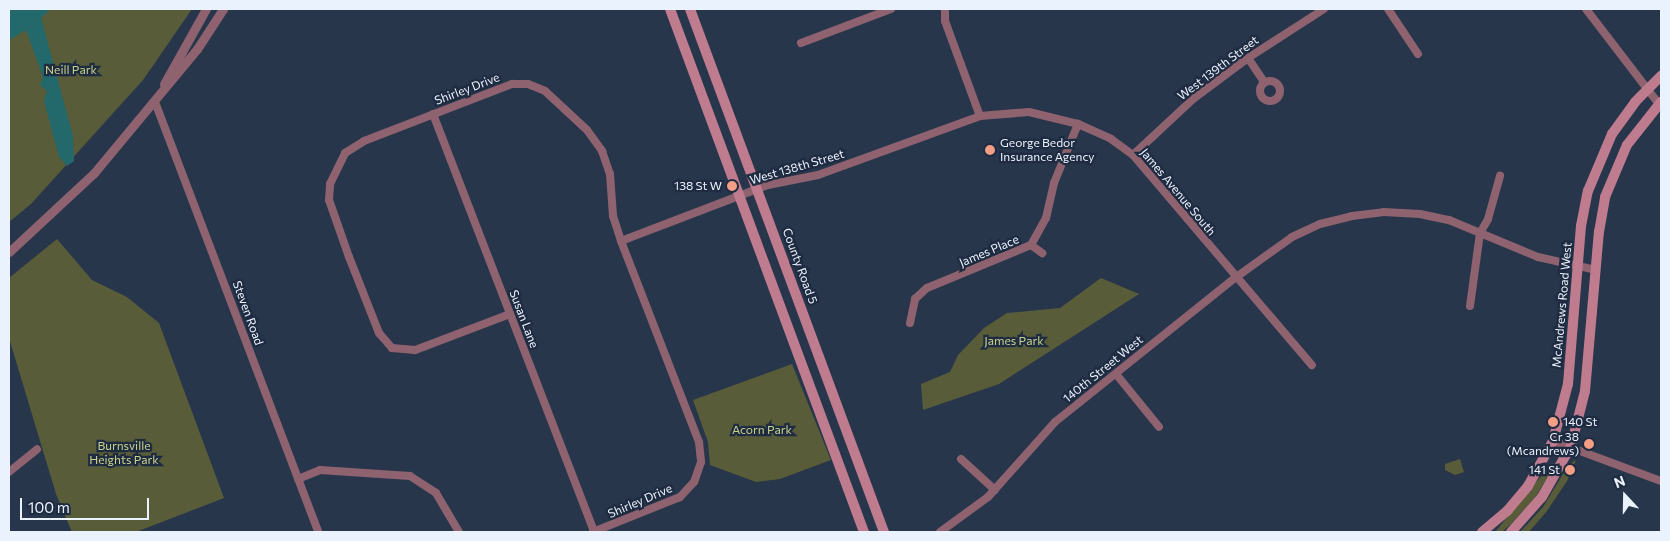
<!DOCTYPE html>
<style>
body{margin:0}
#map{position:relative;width:1670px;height:541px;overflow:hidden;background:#28364c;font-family:Commissioner,sans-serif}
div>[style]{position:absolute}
.green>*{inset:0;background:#585c38}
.water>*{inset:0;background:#23696c}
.minor>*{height:8px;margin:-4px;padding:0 4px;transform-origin:4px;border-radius:4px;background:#8e636f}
.minor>.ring{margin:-4px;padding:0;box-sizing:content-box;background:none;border:8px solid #8e636f;border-radius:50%}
.tertiary>*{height:9px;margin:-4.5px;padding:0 4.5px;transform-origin:4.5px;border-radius:4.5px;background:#8e636f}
.secondary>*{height:10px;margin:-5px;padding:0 5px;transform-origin:5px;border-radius:5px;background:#bf7c8f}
.dots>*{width:14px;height:14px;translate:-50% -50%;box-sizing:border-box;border:2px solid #1e2b41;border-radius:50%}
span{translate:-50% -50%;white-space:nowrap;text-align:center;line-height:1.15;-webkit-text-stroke:4.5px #1e2b41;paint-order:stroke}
.street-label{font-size:12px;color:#eaf2fd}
.park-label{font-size:12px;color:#cbd388}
.poi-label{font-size:12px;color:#eaf2fd}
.left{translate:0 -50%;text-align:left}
.right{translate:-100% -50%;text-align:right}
.frame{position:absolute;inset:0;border:10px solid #eaf2fd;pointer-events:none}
.north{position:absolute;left:1600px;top:471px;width:50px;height:50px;-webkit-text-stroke:4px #1e2b41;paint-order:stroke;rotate:339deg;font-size:14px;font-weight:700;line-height:20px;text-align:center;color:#eaf2fd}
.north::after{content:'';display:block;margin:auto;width:18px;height:22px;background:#eaf2fd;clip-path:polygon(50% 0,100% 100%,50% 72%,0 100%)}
.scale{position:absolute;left:20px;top:498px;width:129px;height:22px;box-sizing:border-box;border:2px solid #eaf2fd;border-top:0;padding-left:6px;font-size:15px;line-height:18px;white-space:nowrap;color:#eaf2fd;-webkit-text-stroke:4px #1e2b41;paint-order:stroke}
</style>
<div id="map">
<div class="green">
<i style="clip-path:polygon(9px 9px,192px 9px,143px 80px,31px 204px,9px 222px)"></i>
<i style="clip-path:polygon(57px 239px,92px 280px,127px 297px,159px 323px,224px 498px,136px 532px,72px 532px,56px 494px,9px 338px,9px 278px)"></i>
<i style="clip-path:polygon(1101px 278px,1139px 294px,999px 384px,923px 410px,921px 384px,950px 372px,958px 355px,984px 328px,1007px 313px,1060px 308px)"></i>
<i style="clip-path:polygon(792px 364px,831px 460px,780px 479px,756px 482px,710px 465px,708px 442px,693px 400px)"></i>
<i style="clip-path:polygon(1460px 459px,1464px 472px,1455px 475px,1445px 470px,1445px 464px)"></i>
<i style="clip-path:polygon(1576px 460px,1567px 481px,1547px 511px,1529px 532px,1520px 532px,1543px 507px,1569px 464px)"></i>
<i style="clip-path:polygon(1552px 463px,1555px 465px,1536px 496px,1511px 524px,1502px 532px,1495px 532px)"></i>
</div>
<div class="water">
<i style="clip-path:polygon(9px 9px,51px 9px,41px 18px,73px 136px,74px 161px,67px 166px,59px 157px,44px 101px,47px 91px,40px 85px,43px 77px,26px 30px,9px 40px)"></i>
</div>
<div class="minor">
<i style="left:945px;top:9px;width:12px;rotate:90deg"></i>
<i style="left:945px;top:21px;width:101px;rotate:69.8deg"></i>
<i style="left:1388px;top:9px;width:54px;rotate:56.3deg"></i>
<i style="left:1586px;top:9px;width:120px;rotate:52.5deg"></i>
<i style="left:801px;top:43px;width:96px;rotate:-20.7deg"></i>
<i style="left:1248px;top:58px;width:29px;rotate:56deg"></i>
<i class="ring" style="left:1260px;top:81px;width:12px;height:12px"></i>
<i style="left:155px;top:102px;width:460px;rotate:69.2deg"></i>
<i style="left:433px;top:114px;width:448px;rotate:68.9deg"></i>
<i style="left:1133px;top:155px;width:82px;rotate:-43deg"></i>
<i style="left:1193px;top:99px;width:69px;rotate:-36.7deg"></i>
<i style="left:1248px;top:58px;width:90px;rotate:-32.8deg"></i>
<i style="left:621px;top:241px;width:157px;rotate:-20.9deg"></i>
<i style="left:768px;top:185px;width:51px;rotate:-11.3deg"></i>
<i style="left:818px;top:175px;width:172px;rotate:-20deg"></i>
<i style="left:980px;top:116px;width:49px;rotate:-4.7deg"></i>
<i style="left:1029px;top:112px;width:50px;rotate:13.8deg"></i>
<i style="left:1078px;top:124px;width:36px;rotate:24deg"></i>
<i style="left:1111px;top:139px;width:27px;rotate:36deg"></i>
<i style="left:1133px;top:155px;width:276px;rotate:49.6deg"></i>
<i style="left:1031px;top:245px;width:14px;rotate:36deg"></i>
<i style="left:1470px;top:306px;width:74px;rotate:-82.2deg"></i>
<i style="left:1480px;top:233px;width:16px;rotate:-60deg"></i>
<i style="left:1488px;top:219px;width:45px;rotate:-74.4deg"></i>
<i style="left:510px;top:314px;width:102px;rotate:159.2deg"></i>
<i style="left:415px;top:350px;width:23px;rotate:-175deg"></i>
<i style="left:392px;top:348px;width:20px;rotate:-131deg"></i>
<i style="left:379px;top:333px;width:82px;rotate:-111.5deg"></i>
<i style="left:349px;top:257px;width:60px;rotate:-109.3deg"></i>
<i style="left:329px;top:200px;width:16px;rotate:-86deg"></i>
<i style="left:330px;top:184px;width:34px;rotate:-64deg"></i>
<i style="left:345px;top:153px;width:22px;rotate:-32deg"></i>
<i style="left:364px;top:141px;width:159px;rotate:-21.1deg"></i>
<i style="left:512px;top:84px;width:16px"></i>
<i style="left:528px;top:84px;width:18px;rotate:22deg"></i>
<i style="left:545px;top:91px;width:57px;rotate:42.9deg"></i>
<i style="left:587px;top:130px;width:26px;rotate:54deg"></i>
<i style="left:602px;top:151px;width:24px;rotate:71deg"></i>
<i style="left:610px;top:174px;width:42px;rotate:85.9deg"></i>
<i style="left:613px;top:216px;width:26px;rotate:72deg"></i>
<i style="left:621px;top:241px;width:216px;rotate:68.8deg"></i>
<i style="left:699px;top:442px;width:20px;rotate:84deg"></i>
<i style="left:701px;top:462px;width:21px;rotate:109deg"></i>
<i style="left:694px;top:482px;width:21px;rotate:133deg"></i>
<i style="left:680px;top:497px;width:94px;rotate:158.1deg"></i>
<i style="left:910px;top:323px;width:25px;rotate:-78deg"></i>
<i style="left:915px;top:299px;width:16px;rotate:-43deg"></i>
<i style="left:927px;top:288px;width:113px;rotate:-22.5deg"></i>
<i style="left:1031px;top:245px;width:31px;rotate:-61deg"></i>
<i style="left:1046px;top:218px;width:36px;rotate:-77deg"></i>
<i style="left:1054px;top:183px;width:64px;rotate:-67.9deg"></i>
<i style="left:1116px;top:374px;width:68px;rotate:50.9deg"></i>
<i style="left:1553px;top:441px;width:115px;rotate:20.3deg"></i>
<i style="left:961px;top:459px;width:46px;rotate:42.4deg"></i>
<i style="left:9px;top:472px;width:36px;rotate:-39deg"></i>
<i style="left:298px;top:479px;width:24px;rotate:-22deg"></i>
<i style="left:320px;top:470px;width:90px;rotate:3.8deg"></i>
<i style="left:410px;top:476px;width:31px;rotate:33deg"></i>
<i style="left:436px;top:493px;width:45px;rotate:59.5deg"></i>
<i style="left:940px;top:532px;width:59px;rotate:-36.1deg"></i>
<i style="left:988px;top:497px;width:101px;rotate:-48.2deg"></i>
<i style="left:1055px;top:422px;width:231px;rotate:-38.7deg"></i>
<i style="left:1235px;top:278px;width:70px;rotate:-35.7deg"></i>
<i style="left:1292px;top:237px;width:31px;rotate:-25deg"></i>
<i style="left:1320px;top:224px;width:33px;rotate:-14deg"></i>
<i style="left:1352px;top:216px;width:32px;rotate:-7deg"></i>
<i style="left:1384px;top:212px;width:36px;rotate:3deg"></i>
<i style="left:1420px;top:214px;width:30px;rotate:12deg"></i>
<i style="left:1449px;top:220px;width:96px;rotate:22.6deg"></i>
<i style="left:1538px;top:257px;width:59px;rotate:12.6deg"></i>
</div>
<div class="tertiary">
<i style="left:164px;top:84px;width:86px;rotate:-60.8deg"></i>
<i style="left:9px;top:252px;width:116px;rotate:-42.9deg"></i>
<i style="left:94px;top:173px;width:161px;rotate:-50.3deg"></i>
<i style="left:197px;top:49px;width:48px;rotate:-57deg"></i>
</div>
<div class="secondary">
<i style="left:670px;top:9px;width:558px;rotate:69.65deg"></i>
<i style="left:690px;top:9px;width:558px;rotate:69.65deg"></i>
<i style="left:1482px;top:532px;width:34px;rotate:-40deg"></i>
<i style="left:1508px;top:510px;width:31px;rotate:-50deg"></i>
<i style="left:1528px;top:486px;width:51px;rotate:-60.9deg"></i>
<i style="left:1553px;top:441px;width:59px;rotate:-75.3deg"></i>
<i style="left:1568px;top:384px;width:159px;rotate:-85.3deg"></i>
<i style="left:1581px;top:226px;width:36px;rotate:-79deg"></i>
<i style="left:1588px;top:191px;width:62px;rotate:-67.2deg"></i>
<i style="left:1612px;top:134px;width:39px;rotate:-54deg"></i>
<i style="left:1635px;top:102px;width:37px;rotate:-45deg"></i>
<i style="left:1511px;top:532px;width:47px;rotate:-48.5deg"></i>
<i style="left:1542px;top:497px;width:59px;rotate:-60.4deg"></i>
<i style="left:1571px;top:446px;width:57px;rotate:-75.7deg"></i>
<i style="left:1585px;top:391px;width:160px;rotate:-85deg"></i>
<i style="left:1599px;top:232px;width:36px;rotate:-80deg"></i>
<i style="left:1605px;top:197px;width:56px;rotate:-67.1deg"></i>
<i style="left:1627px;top:145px;width:55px;rotate:-51.7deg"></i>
</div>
<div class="dots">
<i style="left:990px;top:150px;background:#f39f85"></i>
<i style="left:732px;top:186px;background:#f39f85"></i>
<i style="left:1553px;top:422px;background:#f39f85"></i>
<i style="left:1589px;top:444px;background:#f39f85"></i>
<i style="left:1570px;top:470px;background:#f39f85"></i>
</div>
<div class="street-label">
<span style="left:1218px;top:68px;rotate:-37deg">West 139th Street</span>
<span style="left:467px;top:89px;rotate:-21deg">Shirley Drive</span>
<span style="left:797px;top:167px;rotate:-16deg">West 138th Street</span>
<span style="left:1178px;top:192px;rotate:50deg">James Avenue South</span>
<span style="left:989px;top:251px;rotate:-23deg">James Place</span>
<span style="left:800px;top:266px;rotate:70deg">County Road 5</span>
<span style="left:1562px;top:305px;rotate:-85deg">McAndrews Road West</span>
<span style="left:248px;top:313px;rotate:70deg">Steven Road</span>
<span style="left:524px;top:319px;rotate:69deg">Susan Lane</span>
<span style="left:1103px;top:369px;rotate:-39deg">140th Street West</span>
<span style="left:640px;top:501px;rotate:-23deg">Shirley Drive</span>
</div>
<div class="park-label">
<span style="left:71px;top:70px">Neill Park</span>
<span style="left:1014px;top:341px">James Park</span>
<span style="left:762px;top:430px">Acorn Park</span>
<span style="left:124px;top:453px">Burnsville<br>Heights Park</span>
</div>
<div class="poi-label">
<span class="left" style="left:1000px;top:150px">George Bedor<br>Insurance Agency</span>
<span class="right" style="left:722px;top:186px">138 St W</span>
<span class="left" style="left:1563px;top:422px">140 St</span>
<span class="right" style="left:1579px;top:444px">Cr 38<br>(Mcandrews)</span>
<span class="right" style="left:1560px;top:470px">141 St</span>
</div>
<div class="frame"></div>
<div class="north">N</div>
<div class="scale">100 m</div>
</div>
